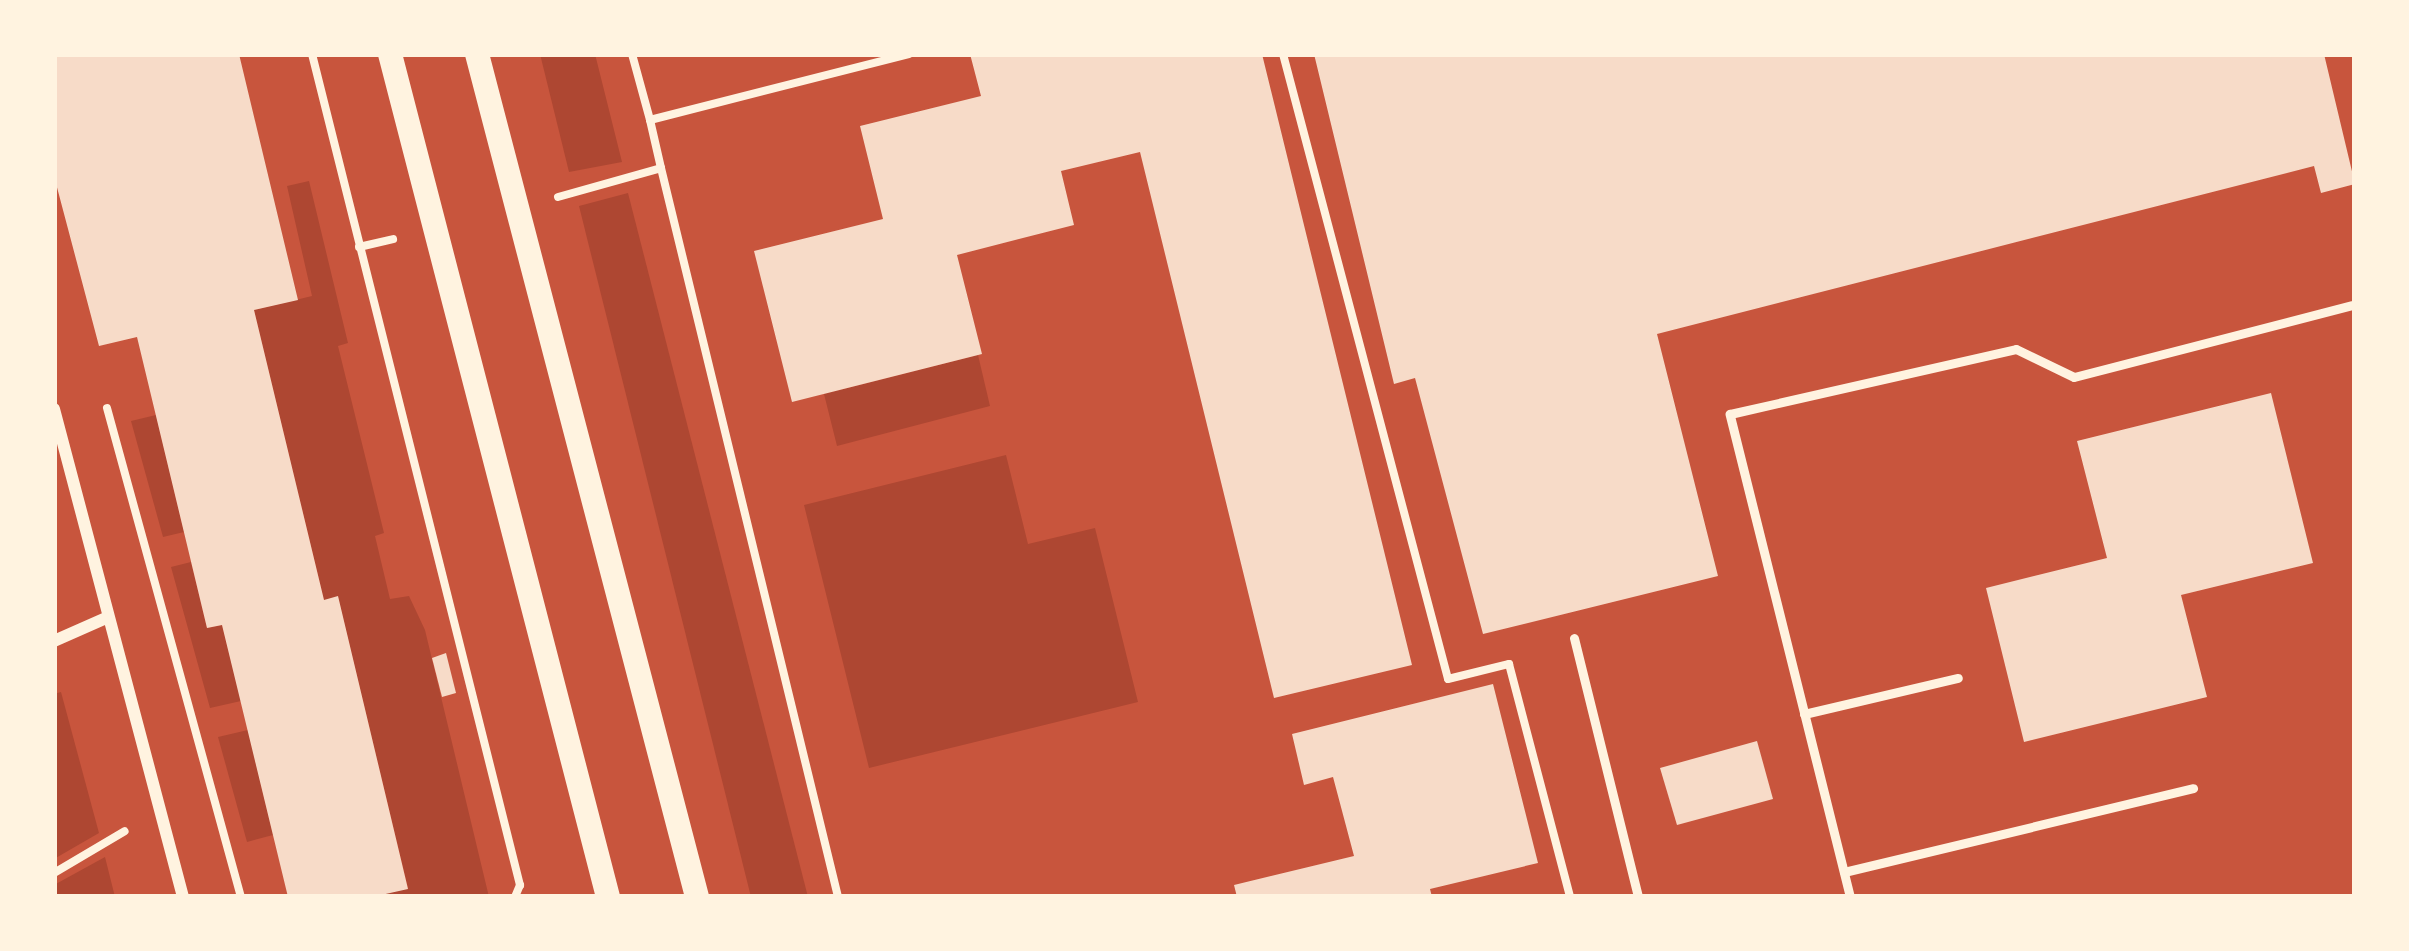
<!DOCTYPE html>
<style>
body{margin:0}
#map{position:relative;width:2409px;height:951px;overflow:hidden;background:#c8553d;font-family:Figtree,sans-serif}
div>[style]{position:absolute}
.green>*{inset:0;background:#ae4732}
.building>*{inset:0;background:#f7dbc8}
.path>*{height:8px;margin:-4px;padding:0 4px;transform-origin:4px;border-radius:4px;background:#fff3e0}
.service>*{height:9px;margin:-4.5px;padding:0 4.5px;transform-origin:4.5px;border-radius:4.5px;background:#fff3e0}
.minor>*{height:12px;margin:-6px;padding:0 6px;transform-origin:6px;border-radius:6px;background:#fff3e0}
.secondary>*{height:24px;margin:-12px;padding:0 12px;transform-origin:12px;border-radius:12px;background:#fff3e0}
span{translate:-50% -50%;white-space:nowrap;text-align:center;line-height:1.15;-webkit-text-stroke:10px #fff3e0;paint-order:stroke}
.frame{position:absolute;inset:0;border:57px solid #fff3e0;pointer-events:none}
</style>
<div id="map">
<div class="green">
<i style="clip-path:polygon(540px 54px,595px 54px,622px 162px,569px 172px)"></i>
<i style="clip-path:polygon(309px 181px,348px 343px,338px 346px,384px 533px,375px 536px,390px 599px,409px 596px,425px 630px,489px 897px,372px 897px,408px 888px,338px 597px,324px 600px,254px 310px,312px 296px,287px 186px)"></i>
<i style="clip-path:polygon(628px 193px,808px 897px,751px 897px,579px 206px)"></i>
<i style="clip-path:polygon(978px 355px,990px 406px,837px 446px,824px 394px)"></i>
<i style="clip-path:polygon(156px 415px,184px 532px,163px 537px,131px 421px)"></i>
<i style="clip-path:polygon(1006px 455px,1028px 544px,1095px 528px,1138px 702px,869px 768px,804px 505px)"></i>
<i style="clip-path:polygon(191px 562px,207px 628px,222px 625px,241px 701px,210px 708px,171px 567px)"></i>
<i style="clip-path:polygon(61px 692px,99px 833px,54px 859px,54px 694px)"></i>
<i style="clip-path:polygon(248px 730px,273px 835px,247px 842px,218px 737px)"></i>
<i style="clip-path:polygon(105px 857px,115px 897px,54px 897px,54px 885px)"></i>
</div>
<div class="building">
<i style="clip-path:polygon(54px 54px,239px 54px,298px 300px,254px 310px,324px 600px,338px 596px,408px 889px,372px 897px,288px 897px,222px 625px,207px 628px,137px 337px,99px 346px,54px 176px)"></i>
<i style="clip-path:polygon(970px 54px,1262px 54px,1412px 665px,1274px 698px,1140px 152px,1061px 171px,1074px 225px,957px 255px,982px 354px,792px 402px,754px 251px,883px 219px,860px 126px,981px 96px)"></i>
<i style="clip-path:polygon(1314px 54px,2324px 54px,2355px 184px,2321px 193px,2314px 166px,1657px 334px,1718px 576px,1483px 634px,1415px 378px,1394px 384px)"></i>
<i style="clip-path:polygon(2271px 393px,2313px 563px,2181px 595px,2207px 697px,2024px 742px,1986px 588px,2107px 558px,2077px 441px)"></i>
<i style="clip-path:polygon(446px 653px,456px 693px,442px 697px,432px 658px)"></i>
<i style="clip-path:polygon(1493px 684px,1538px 863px,1430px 889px,1432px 897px,1237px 897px,1234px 885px,1354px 856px,1333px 777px,1304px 785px,1292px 734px)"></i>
<i style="clip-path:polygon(1757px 741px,1773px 799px,1677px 825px,1660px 768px)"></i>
</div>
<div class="path">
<i style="left:312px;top:54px;width:857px;rotate:75.95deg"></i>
<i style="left:520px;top:885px;width:13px;rotate:113deg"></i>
<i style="left:632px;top:54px;width:68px;rotate:74.7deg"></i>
<i style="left:650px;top:120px;width:267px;rotate:-14.3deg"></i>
<i style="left:1283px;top:54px;width:646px;rotate:75.21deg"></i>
<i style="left:1448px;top:679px;width:63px;rotate:-13.8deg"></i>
<i style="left:1509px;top:664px;width:241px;rotate:75.3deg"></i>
<i style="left:661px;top:168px;width:750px;rotate:76.35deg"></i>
<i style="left:558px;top:197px;width:107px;rotate:-15.7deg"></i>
<i style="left:661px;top:168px;width:49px;rotate:-102.9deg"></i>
<i style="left:359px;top:247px;width:35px;rotate:-13deg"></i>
<i style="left:107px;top:408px;width:507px;rotate:74.68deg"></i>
<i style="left:54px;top:873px;width:82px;rotate:-30.6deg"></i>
</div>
<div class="service">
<i style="left:1574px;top:638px;width:267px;rotate:76.1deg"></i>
<i style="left:1804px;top:714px;width:158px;rotate:-13.2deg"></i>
<i style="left:1844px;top:872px;width:359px;rotate:-13.5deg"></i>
<i style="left:1850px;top:897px;width:498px;rotate:-104deg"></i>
<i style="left:1730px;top:414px;width:293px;rotate:-12.8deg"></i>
<i style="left:2016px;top:349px;width:64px;rotate:25.8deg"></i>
<i style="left:2074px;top:377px;width:287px;rotate:-14.5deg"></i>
</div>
<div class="minor">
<i style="left:54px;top:409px;width:505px;rotate:75.19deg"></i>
<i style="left:54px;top:641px;width:57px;rotate:-23.9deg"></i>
</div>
<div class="secondary">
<i style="left:390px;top:54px;width:871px;rotate:75.5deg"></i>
<i style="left:477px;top:54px;width:871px;rotate:75.37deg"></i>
</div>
<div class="frame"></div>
</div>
